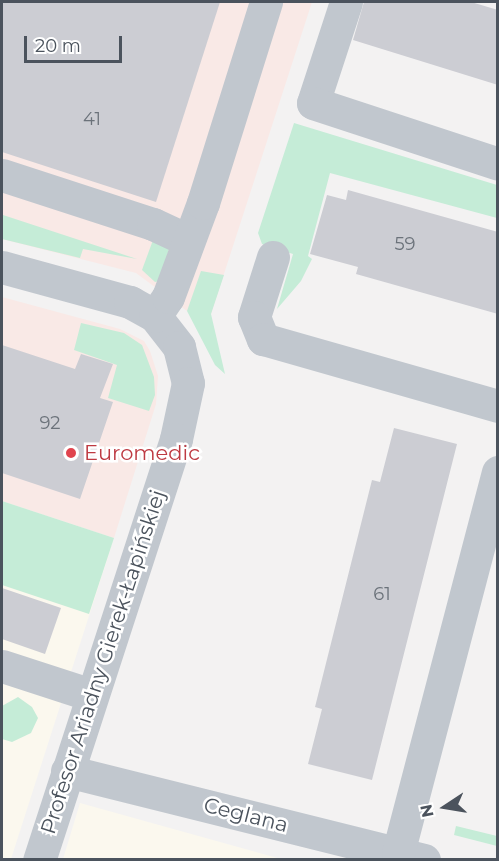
<!DOCTYPE html>
<meta charset="utf-8">
<style>
body{margin:0}
#map{position:relative;width:499px;height:861px;overflow:hidden;background:#f3f2f2;font-family:Montserrat,sans-serif}
div>[style]{position:absolute}
.commercial>*{inset:0;background:#fbf8ee}
.medical>*{inset:0;background:#f9e9e6}
.green>*{inset:0;background:#c5ecd7}
.building>*{inset:0;background:#cccdd3}
.minor>*{height:33px;margin:-16.5px;padding:0 16.5px;transform-origin:16.5px;border-radius:16.5px;background:#c1c7ce}
.dots>*{width:16px;height:16px;translate:-50% -50%;box-sizing:border-box;border:3px solid #fff;border-radius:50%}
span{translate:-50% -50%;white-space:nowrap;text-align:center;line-height:1.15;-webkit-text-stroke:5px #fff;paint-order:stroke}
.number-label{font-size:18px;color:#6b727a}
.number-label span{-webkit-text-stroke-width:0}
.health-label{font-size:21px;color:#be3a42}
.left{translate:0 -50%;text-align:left}
.street-label{font-size:21px;color:#4b535d}
.frame{position:absolute;inset:0;border:3px solid #4b535d;pointer-events:none}
.north{position:absolute;left:415px;top:777px;width:60px;height:60px;-webkit-text-stroke:4px #fff;paint-order:stroke;rotate:258deg;font-size:16px;font-weight:700;line-height:24px;text-align:center;color:#4b535d}
.north::after{content:'';display:block;margin:auto;width:21px;height:27px;background:#4b535d;clip-path:polygon(50% 0,100% 100%,50% 72%,0 100%)}
.scale{position:absolute;left:24px;top:36px;width:98px;height:27px;box-sizing:border-box;border:3px solid #4b535d;border-top:0;padding-left:8px;font-size:18px;line-height:21px;white-space:nowrap;color:#4b535d;-webkit-text-stroke:4px #fff;paint-order:stroke}
</style>
<div id="map">
<div class="commercial">
<i style="clip-path:polygon(2px 501px,114px 538px,11px 859px,2px 860px)"></i>
<i style="clip-path:polygon(80px 803px,281px 859px,63px 859px)"></i>
</div>
<div class="medical">
<i style="clip-path:polygon(2px 2px,312px 2px,211px 314px,187px 311px,136px 273px,2px 239px)"></i>
<i style="clip-path:polygon(2px 297px,120px 329px,144px 341px,150px 351px,158px 376px,156px 404px,114px 538px,2px 501px)"></i>
</div>
<div class="green">
<i style="clip-path:polygon(294px 123px,497px 185px,497px 218px,330px 173px,308px 256px,312px 259px,301px 281px,277px 309px,293px 254px,262px 244px,258px 233px)"></i>
<i style="clip-path:polygon(2px 215px,3px 215px,137px 259px,83px 249px,80px 258px,2px 239px)"></i>
<i style="clip-path:polygon(153px 240px,169px 249px,160px 281px,155px 282px,142px 270px)"></i>
<i style="clip-path:polygon(201px 271px,224px 275px,211px 314px,225px 374px,215px 365px,187px 311px)"></i>
<i style="clip-path:polygon(81px 323px,124px 333px,142px 345px,154px 377px,155px 395px,149px 411px,108px 398px,117px 365px,74px 350px)"></i>
<i style="clip-path:polygon(2px 501px,114px 538px,89px 614px,2px 585px)"></i>
<i style="clip-path:polygon(18px 697px,32px 707px,38px 718px,31px 733px,12px 742px,2px 739px,2px 706px)"></i>
<i style="clip-path:polygon(456px 826px,497px 836px,497px 846px,454px 835px)"></i>
</div>
<div class="building">
<i style="clip-path:polygon(2px 2px,220px 2px,156px 202px,2px 152px)"></i>
<i style="clip-path:polygon(364px 2px,471px 2px,498px 10px,498px 85px,353px 40px)"></i>
<i style="clip-path:polygon(348px 190px,498px 232px,498px 314px,356px 274px,358px 267px,310px 254px,327px 195px,346px 200px)"></i>
<i style="clip-path:polygon(2px 345px,75px 369px,81px 354px,113px 364px,100px 398px,113px 402px,80px 499px,2px 473px)"></i>
<i style="clip-path:polygon(394px 428px,457px 444px,372px 780px,308px 764px,322px 709px,315px 707px,372px 480px,380px 482px)"></i>
<i style="clip-path:polygon(2px 588px,61px 608px,45px 654px,2px 639px)"></i>
</div>
<div class="minor">
<i style="left:346px;top:2px;width:106px;rotate:108.1deg"></i>
<i style="left:313px;top:103px;width:195px;rotate:18.2deg"></i>
<i style="left:2px;top:175px;width:159px;rotate:18deg"></i>
<i style="left:153px;top:224px;width:38px;rotate:25deg"></i>
<i style="left:273px;top:257px;width:63px;rotate:107.6deg"></i>
<i style="left:254px;top:317px;width:24px;rotate:68deg"></i>
<i style="left:263px;top:339px;width:244px;rotate:15.9deg"></i>
<i style="left:2px;top:267px;width:133px;rotate:15.3deg"></i>
<i style="left:130px;top:302px;width:29px;rotate:29deg"></i>
<i style="left:155px;top:316px;width:39px;rotate:52deg"></i>
<i style="left:179px;top:347px;width:37px;rotate:76deg"></i>
<i style="left:188px;top:383px;width:57px;rotate:102.1deg"></i>
<i style="left:176px;top:439px;width:443px;rotate:108deg"></i>
<i style="left:155px;top:316px;width:23px;rotate:-56deg"></i>
<i style="left:168px;top:297px;width:100px;rotate:-69.6deg"></i>
<i style="left:203px;top:203px;width:211px;rotate:-72.6deg"></i>
<i style="left:2px;top:666px;width:94px;rotate:18deg"></i>
<i style="left:67px;top:771px;width:368px;rotate:14deg"></i>
<i style="left:398px;top:853px;width:394px;rotate:-75.3deg"></i>
</div>
<div class="dots">
<i style="left:71px;top:453px;background:#e0444e"></i>
</div>
<div class="number-label">
<span style="left:92px;top:119px">41</span>
<span style="left:405px;top:244px">59</span>
<span style="left:50px;top:423px">92</span>
<span style="left:382px;top:594px">61</span>
</div>
<div class="health-label">
<span class="left" style="left:84px;top:453px">Euromedic</span>
</div>
<div class="street-label">
<span style="left:103px;top:662px;rotate:-72deg">Profesor Ariadny Gierek-Łapińskiej</span>
<span style="left:246px;top:815px;rotate:14deg">Ceglana</span>
</div>
<div class="frame"></div>
<div class="north">N</div>
<div class="scale">20 m</div>
</div>
